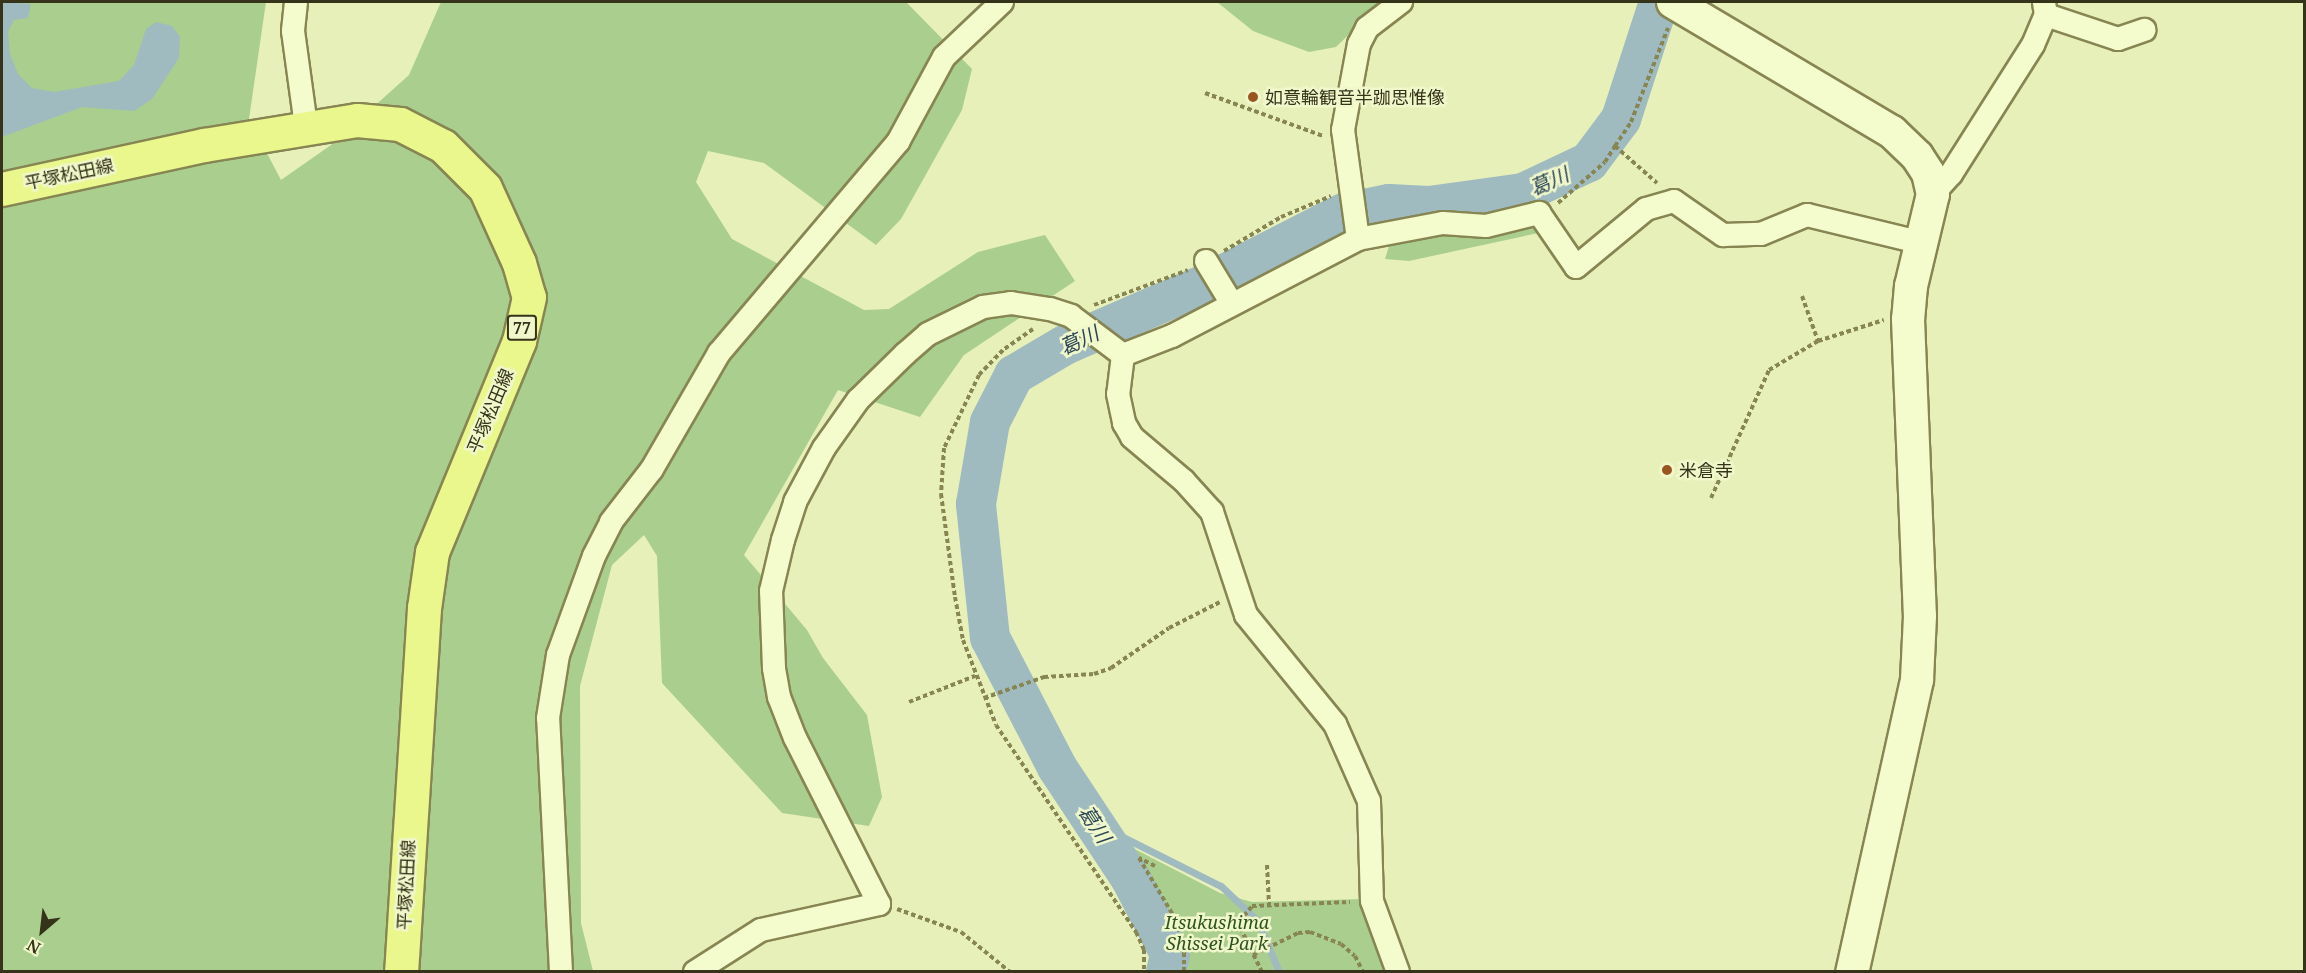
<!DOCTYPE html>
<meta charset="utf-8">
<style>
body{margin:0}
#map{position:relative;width:2306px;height:973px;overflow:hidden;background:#e8f0ba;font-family:"Noto Serif","Noto Sans JP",serif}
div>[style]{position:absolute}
.green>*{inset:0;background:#aace8e}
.water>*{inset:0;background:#9fbbc0}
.stream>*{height:7px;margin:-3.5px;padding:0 3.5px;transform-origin:3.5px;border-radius:3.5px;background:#9fbbc0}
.river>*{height:40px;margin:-20px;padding:0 20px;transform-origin:20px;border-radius:20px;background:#9fbbc0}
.path>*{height:4px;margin-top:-2px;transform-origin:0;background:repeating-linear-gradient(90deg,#878653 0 4.5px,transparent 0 7.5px)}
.roads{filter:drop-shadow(2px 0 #878653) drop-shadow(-2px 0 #878653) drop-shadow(0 2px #878653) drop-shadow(0 -2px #878653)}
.street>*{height:22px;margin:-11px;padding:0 11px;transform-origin:11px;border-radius:11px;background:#f4fbcd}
.secondary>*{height:32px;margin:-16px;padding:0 16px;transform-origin:16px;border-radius:16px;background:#f4fbcd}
.primary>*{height:33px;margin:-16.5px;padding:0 16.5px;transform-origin:16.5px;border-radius:16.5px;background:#e9f78d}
.dots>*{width:16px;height:16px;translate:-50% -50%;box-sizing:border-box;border:3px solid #f0f7ca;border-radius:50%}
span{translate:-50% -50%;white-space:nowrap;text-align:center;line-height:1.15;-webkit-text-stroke:5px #f0f7ca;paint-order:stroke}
.shield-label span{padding:2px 4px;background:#f0f7ca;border:2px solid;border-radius:4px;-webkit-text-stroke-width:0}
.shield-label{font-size:16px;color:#35331a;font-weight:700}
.poi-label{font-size:18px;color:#35331a}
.left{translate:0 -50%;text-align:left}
.street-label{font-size:18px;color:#35331a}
.park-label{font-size:18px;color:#2f531f;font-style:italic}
.water-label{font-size:20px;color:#284456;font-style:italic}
.frame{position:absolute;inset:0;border:3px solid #35331a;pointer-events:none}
.north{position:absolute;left:12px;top:901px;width:60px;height:60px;-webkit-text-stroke:4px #f0f7ca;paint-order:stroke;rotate:208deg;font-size:16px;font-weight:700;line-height:24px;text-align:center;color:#35331a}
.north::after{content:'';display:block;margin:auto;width:21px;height:27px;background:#35331a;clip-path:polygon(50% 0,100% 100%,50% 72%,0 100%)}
</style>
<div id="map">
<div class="green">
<i style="clip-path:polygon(2px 2px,266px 2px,249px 119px,281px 180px,331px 145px,409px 75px,441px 2px,906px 2px,972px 69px,962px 110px,901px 219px,876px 245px,764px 163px,708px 151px,696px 182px,732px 239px,864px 310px,889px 309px,978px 252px,1045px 235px,1075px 281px,964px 355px,920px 417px,838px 390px,744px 555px,807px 630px,823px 658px,867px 715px,882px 797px,869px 826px,782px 813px,662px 683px,657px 556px,644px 535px,612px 565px,580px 686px,581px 923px,593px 971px,2px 971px)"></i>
<i style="clip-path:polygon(1217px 2px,1382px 2px,1336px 47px,1309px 52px,1253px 31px)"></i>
<i style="clip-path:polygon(1531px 222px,1543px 232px,1409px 261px,1385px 259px,1391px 240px)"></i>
<i style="clip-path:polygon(1125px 844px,1220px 893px,1252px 902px,1365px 899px,1392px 971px,1180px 971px,1180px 945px,1172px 919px)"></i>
</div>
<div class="water">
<i style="clip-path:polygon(2px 2px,31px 4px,28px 18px,14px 20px,8px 32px,10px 54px,18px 74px,32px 88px,54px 92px,119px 81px,134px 65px,146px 29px,156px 22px,172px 26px,180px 37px,179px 58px,152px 99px,134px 111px,82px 107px,2px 137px)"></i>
</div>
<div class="stream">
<i style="left:1093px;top:822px;width:143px;rotate:26.6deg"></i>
<i style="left:1221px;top:886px;width:51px;rotate:43.4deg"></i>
<i style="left:1258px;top:921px;width:55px;rotate:67.6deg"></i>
</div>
<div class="river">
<i style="left:1166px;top:972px;width:18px;rotate:-77deg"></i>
<i style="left:1170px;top:954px;width:85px;rotate:-117.5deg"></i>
<i style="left:1131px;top:879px;width:134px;rotate:-123.5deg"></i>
<i style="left:1057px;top:767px;width:145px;rotate:-117.4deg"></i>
<i style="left:990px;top:638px;width:135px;rotate:-96deg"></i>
<i style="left:976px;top:504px;width:83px;rotate:-80.3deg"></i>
<i style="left:990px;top:422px;width:53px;rotate:-62.9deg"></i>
<i style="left:1014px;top:375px;width:59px;rotate:-30.5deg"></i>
<i style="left:1065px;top:345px;width:150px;rotate:-23.5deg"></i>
<i style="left:1203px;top:285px;width:158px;rotate:-27.1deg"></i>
<i style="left:1344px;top:213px;width:46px;rotate:-11.3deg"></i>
<i style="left:1389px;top:204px;width:40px;rotate:2.9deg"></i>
<i style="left:1429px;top:206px;width:95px;rotate:-7.9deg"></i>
<i style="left:1523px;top:193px;width:73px;rotate:-25.2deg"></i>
<i style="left:1589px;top:162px;width:54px;rotate:-53.3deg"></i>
<i style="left:1621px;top:119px;width:123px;rotate:-72deg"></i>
</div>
<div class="path">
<i style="left:1205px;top:93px;width:126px;rotate:20deg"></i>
<i style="left:1615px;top:146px;width:56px;rotate:41.4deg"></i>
<i style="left:1558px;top:203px;width:62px;rotate:-41.1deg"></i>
<i style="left:1605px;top:162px;width:19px;rotate:-58deg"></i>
<i style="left:1615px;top:146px;width:29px;rotate:-56deg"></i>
<i style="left:1631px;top:122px;width:101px;rotate:-68.5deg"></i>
<i style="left:1224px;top:251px;width:66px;rotate:-30.8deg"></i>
<i style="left:1281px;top:217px;width:54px;rotate:-22.8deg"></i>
<i style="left:1802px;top:296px;width:48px;rotate:70.4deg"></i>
<i style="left:1094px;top:305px;width:100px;rotate:-20.4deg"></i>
<i style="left:1033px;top:329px;width:37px;rotate:145deg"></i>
<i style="left:1003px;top:350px;width:35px;rotate:134deg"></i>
<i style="left:979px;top:375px;width:81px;rotate:115.6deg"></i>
<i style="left:944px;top:448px;width:46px;rotate:93.7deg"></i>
<i style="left:941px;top:494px;width:104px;rotate:82.3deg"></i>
<i style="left:955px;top:597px;width:44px;rotate:79.5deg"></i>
<i style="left:963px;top:640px;width:91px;rotate:68.8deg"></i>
<i style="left:996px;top:725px;width:250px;rotate:55.9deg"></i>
<i style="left:1136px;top:932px;width:20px;rotate:66deg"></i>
<i style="left:1144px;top:950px;width:22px;rotate:90deg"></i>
<i style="left:1711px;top:498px;width:141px;rotate:-65.6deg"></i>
<i style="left:1769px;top:370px;width:57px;rotate:-30.6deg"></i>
<i style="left:1818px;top:341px;width:69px;rotate:-17.7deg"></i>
<i style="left:984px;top:698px;width:64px;rotate:-19.3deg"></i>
<i style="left:1044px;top:677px;width:50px;rotate:-3.4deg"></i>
<i style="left:1094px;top:674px;width:18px;rotate:-19deg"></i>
<i style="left:1111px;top:668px;width:70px;rotate:-34.6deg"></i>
<i style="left:1169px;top:628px;width:57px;rotate:-27deg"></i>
<i style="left:909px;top:702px;width:71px;rotate:-21.5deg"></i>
<i style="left:1267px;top:865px;width:40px;rotate:87.1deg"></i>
<i style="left:1155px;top:866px;width:18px;rotate:-153deg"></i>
<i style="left:1139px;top:858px;width:72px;rotate:59.2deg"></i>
<i style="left:1176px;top:920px;width:26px;rotate:72deg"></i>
<i style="left:1184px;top:945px;width:27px;rotate:90deg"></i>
<i style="left:897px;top:909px;width:68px;rotate:19.8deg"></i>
<i style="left:961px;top:932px;width:63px;rotate:39.2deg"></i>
<i style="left:1244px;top:916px;width:13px;rotate:-51deg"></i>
<i style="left:1252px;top:906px;width:98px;rotate:-2.3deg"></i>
<i style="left:1237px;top:921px;width:57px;rotate:63.9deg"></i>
<i style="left:1253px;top:955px;width:50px;rotate:-26.1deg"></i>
<i style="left:1298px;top:933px;width:12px;rotate:-5deg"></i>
<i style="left:1310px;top:932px;width:33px;rotate:21deg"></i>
<i style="left:1341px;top:944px;width:18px;rotate:41deg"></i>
<i style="left:1355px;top:956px;width:18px;rotate:63deg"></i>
</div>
<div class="roads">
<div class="street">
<i style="left:296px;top:2px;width:29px;rotate:96deg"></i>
<i style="left:293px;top:31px;width:96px;rotate:82.2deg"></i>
<i style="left:2046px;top:15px;width:76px;rotate:18.4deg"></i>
<i style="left:2118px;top:39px;width:28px;rotate:-19deg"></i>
<i style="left:1933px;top:194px;width:27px;rotate:-48deg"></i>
<i style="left:1951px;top:174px;width:153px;rotate:-57.6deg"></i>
<i style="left:2033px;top:45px;width:33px;rotate:-67deg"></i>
<i style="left:2046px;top:15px;width:13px;rotate:-99deg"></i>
<i style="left:1358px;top:239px;width:110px;rotate:-97.8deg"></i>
<i style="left:1343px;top:130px;width:87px;rotate:-79.5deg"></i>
<i style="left:1359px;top:44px;width:18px;rotate:-63deg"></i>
<i style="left:1367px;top:28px;width:43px;rotate:-37.4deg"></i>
<i style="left:1206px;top:261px;width:50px;rotate:58.8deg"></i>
<i style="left:1123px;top:355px;width:53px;rotate:-21.2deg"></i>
<i style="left:1172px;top:336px;width:210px;rotate:-27.5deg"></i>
<i style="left:1358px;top:239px;width:86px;rotate:-10.7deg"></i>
<i style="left:1443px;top:223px;width:43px;rotate:4deg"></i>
<i style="left:1486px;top:226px;width:55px;rotate:-13.8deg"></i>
<i style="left:1539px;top:213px;width:65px;rotate:55.6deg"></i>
<i style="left:1576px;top:267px;width:91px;rotate:-39.6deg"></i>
<i style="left:1646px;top:209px;width:29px;rotate:-16deg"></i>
<i style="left:1674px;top:201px;width:60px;rotate:34.8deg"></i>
<i style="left:1723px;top:235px;width:38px;rotate:-2deg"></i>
<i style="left:1761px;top:234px;width:50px;rotate:-22.4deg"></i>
<i style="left:1807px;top:215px;width:119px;rotate:13.6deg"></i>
<i style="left:1123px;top:355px;width:39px;rotate:97deg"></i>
<i style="left:1118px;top:394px;width:30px;rotate:78deg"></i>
<i style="left:1124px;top:423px;width:16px;rotate:60deg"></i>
<i style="left:1132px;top:437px;width:68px;rotate:40.2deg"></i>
<i style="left:1184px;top:481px;width:42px;rotate:47.9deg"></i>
<i style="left:1212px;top:512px;width:108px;rotate:71.7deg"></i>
<i style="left:1246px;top:615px;width:141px;rotate:50.8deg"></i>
<i style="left:1335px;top:724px;width:84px;rotate:66.2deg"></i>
<i style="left:1369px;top:801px;width:100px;rotate:88.3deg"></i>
<i style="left:1372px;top:901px;width:76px;rotate:69.9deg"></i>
<i style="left:561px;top:972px;width:254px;rotate:-92.9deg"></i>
<i style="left:548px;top:718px;width:64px;rotate:-81deg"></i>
<i style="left:558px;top:655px;width:105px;rotate:-70deg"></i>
<i style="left:594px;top:556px;width:38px;rotate:-63deg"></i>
<i style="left:611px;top:522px;width:67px;rotate:-52.3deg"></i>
<i style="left:652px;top:469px;width:134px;rotate:-60deg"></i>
<i style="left:719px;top:353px;width:277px;rotate:-49.7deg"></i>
<i style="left:898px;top:142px;width:97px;rotate:-61.6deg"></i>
<i style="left:944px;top:57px;width:80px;rotate:-43.5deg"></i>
<i style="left:695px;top:972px;width:78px;rotate:-32.5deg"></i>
<i style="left:761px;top:930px;width:121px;rotate:-12.4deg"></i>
<i style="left:879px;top:904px;width:186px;rotate:-116.8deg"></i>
<i style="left:795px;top:738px;width:44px;rotate:-111.3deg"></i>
<i style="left:779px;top:697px;width:29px;rotate:-100deg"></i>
<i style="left:774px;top:668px;width:77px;rotate:-92.2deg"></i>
<i style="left:771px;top:591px;width:52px;rotate:-76.8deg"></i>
<i style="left:783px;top:540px;width:40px;rotate:-72deg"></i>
<i style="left:795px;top:502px;width:61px;rotate:-61.8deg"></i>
<i style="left:824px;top:448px;width:59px;rotate:-54.7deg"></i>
<i style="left:858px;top:400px;width:66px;rotate:-44.4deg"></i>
<i style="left:905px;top:354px;width:30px;rotate:-41deg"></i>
<i style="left:928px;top:334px;width:61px;rotate:-26.1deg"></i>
<i style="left:983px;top:307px;width:28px;rotate:-8deg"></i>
<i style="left:1011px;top:303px;width:39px;rotate:9deg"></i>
<i style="left:1050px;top:309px;width:22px;rotate:18deg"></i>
<i style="left:1071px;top:316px;width:65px;rotate:36.9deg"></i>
</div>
<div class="secondary">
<i style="left:1673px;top:2px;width:255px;rotate:30.7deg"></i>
<i style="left:1892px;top:132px;width:35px;rotate:44deg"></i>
<i style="left:1917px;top:156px;width:20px;rotate:57deg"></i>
<i style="left:1928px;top:173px;width:22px;rotate:77deg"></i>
<i style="left:1933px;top:194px;width:95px;rotate:103.4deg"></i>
<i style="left:1911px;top:286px;width:33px;rotate:95deg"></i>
<i style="left:1908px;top:319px;width:297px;rotate:87.7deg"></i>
<i style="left:1920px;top:616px;width:64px;rotate:92.7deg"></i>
<i style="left:1917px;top:680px;width:299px;rotate:102.5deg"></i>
</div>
<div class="primary">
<i style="left:2px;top:189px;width:207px;rotate:-12.3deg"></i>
<i style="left:204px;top:145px;width:155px;rotate:-9.3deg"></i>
<i style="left:357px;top:120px;width:43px;rotate:5.3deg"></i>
<i style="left:400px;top:124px;width:48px;rotate:27.1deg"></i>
<i style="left:443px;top:146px;width:59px;rotate:45deg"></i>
<i style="left:485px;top:188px;width:82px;rotate:65.6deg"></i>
<i style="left:519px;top:263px;width:35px;rotate:74deg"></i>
<i style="left:529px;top:297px;width:45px;rotate:102.8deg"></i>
<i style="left:519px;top:341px;width:228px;rotate:112.4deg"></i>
<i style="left:432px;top:552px;width:57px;rotate:98.1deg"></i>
<i style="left:424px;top:608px;width:365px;rotate:93.6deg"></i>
</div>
</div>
<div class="dots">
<i style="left:1253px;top:97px;background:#9a5620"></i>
<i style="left:1667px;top:470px;background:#9a5620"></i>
</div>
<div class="shield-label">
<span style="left:522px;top:328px">77</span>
</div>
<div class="poi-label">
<span class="left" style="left:1265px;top:97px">如意輪観音半跏思惟像</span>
<span class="left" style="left:1679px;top:470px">米倉寺</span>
</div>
<div class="street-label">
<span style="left:69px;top:174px;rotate:-12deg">平塚松田線</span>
<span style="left:490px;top:411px;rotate:-67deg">平塚松田線</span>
<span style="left:406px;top:885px;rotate:-87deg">平塚松田線</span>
</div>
<div class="park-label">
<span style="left:1217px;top:933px">Itsukushima<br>Shissei Park</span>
</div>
<div class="water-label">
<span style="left:1549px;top:181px;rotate:-24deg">葛川</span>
<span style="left:1079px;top:340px;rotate:-25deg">葛川</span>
<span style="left:1095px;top:824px;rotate:57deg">葛川</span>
</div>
<div class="frame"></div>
<div class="north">N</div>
</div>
